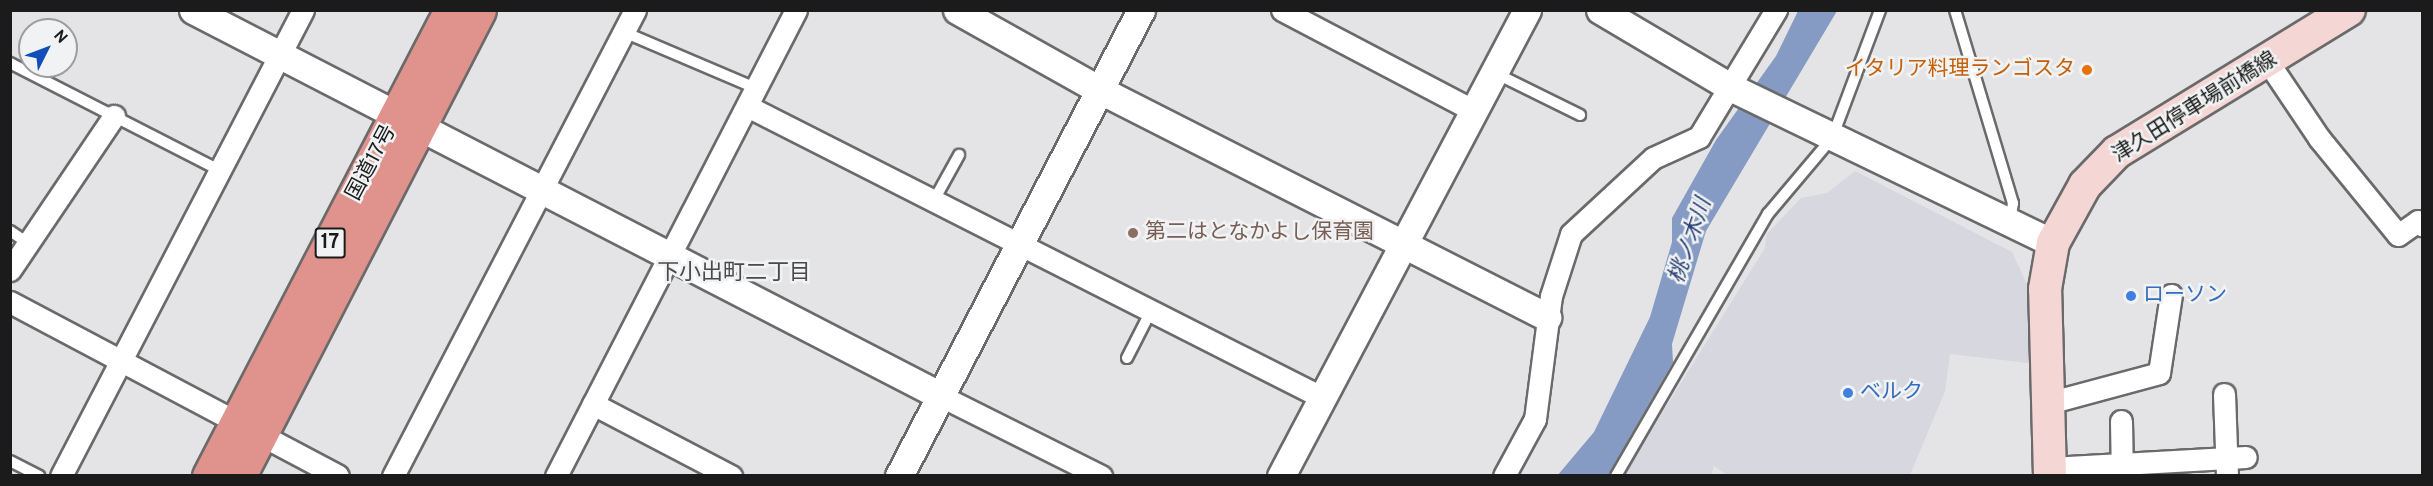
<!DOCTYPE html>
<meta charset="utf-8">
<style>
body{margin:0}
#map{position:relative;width:2433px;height:486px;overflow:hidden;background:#e4e4e6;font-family:Overpass,"Noto Sans JP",sans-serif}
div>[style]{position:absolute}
.built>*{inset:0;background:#d6d7df}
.water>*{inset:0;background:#869bc3}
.roads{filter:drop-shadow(2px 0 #6a6a6b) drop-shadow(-2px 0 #6a6a6b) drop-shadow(0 2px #6a6a6b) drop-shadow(0 -2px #6a6a6b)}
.service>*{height:10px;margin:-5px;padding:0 5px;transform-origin:5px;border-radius:5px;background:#fff}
.minor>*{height:21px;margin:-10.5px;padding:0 10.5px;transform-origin:10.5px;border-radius:10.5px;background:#fff}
.tertiary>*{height:27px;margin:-13.5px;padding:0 13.5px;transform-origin:13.5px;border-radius:13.5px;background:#fff}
.secondary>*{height:32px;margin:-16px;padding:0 16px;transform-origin:16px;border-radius:16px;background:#f4d6d4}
.trunk>*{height:33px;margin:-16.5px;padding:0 16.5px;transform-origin:16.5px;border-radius:16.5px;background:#e0928c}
.dots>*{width:16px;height:16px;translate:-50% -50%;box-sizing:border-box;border:3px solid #f1f2f3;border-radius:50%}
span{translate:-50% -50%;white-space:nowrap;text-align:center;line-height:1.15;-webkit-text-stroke:5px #f1f2f3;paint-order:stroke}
.shield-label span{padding:2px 4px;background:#f1f2f3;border:2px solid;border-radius:4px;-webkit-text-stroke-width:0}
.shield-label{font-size:20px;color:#1b1b1b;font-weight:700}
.food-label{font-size:21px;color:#c56008}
.right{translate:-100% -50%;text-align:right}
.street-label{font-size:21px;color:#1b1b1b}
.education-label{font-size:21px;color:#785e54}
.left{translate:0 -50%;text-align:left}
.shop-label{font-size:21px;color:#366cbe}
.water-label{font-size:22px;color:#274074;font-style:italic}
.neighbourhood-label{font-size:22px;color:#4a4a4b}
.frame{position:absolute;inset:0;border:12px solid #1b1b1b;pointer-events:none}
.north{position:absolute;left:18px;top:18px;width:60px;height:60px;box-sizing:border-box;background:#f1f2f3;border:2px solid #9b9c9d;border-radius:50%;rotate:48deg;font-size:16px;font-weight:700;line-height:24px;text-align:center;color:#1b1b1b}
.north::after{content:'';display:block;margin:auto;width:21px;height:27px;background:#114eb9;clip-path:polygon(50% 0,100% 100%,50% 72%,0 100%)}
</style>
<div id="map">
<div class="built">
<i style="clip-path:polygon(1855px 171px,2012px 252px,2031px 293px,2037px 364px,1950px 354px,1945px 391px,1910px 475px,1729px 476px,1714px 466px,1711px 475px,1623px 476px,1765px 248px,1766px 235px,1801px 198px,1827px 193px)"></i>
</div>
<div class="water">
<i style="clip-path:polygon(1798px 11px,1837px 11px,1706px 231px,1672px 344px,1673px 362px,1608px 475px,1557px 476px,1594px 432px,1650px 317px,1672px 242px,1672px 218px,1716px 140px,1776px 56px)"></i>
</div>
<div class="roads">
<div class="service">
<i style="left:1955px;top:10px;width:202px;rotate:73.3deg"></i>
<i style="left:2013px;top:203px;width:18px;rotate:99deg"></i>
<i style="left:624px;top:32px;width:142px;rotate:23.1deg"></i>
<i style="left:10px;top:63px;width:237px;rotate:27.1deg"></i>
<i style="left:1495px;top:73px;width:95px;rotate:26.3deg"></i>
<i style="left:933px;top:202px;width:54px;rotate:-61deg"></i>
<i style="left:10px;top:231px;width:23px;rotate:34deg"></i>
<i style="left:1127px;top:358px;width:55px;rotate:-63deg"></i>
<i style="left:10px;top:461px;width:33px;rotate:27deg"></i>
<i style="left:1616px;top:476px;width:303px;rotate:-59.9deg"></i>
<i style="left:1768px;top:214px;width:99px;rotate:-49.9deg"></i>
<i style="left:1832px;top:138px;width:137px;rotate:-69.4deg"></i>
</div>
<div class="minor">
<i style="left:1282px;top:10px;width:217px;rotate:27.7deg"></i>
<i style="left:2268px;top:62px;width:92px;rotate:56.1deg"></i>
<i style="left:2319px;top:138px;width:125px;rotate:50.8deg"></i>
<i style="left:2398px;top:235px;width:24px;rotate:-35deg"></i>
<i style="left:2418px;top:221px;width:6px;rotate:45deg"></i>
<i style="left:747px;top:106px;width:644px;rotate:26.88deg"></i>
<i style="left:10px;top:270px;width:186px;rotate:-56deg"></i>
<i style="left:10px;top:302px;width:371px;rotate:27.9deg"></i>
<i style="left:2224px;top:394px;width:82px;rotate:87.9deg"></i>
<i style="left:943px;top:397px;width:177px;rotate:26.6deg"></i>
<i style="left:2048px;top:403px;width:115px;rotate:-15.1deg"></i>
<i style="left:2159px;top:373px;width:79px;rotate:-81.3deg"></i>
<i style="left:593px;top:404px;width:156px;rotate:27.6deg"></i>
<i style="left:2121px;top:421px;width:55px;rotate:89deg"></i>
<i style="left:2050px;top:468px;width:196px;rotate:-3.2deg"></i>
<i style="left:61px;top:476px;width:525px;rotate:-62.56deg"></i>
<i style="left:393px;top:476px;width:525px;rotate:-62.56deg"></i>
<i style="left:556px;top:476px;width:524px;rotate:-62.75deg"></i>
<i style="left:1504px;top:476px;width:65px;rotate:-61.5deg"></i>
<i style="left:1535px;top:419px;width:124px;rotate:-82.6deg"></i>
<i style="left:1551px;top:296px;width:65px;rotate:-72.1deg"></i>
<i style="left:1571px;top:234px;width:112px;rotate:-42.8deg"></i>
<i style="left:1653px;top:158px;width:51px;rotate:-24.5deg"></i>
<i style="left:1699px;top:137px;width:149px;rotate:-58.8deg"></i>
</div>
<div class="tertiary">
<i style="left:193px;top:10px;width:844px;rotate:27.29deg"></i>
<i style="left:957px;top:10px;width:162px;rotate:29.3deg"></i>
<i style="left:1098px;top:89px;width:504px;rotate:26.92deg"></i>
<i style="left:1600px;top:10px;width:151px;rotate:30.6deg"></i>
<i style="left:1730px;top:87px;width:359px;rotate:25.8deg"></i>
<i style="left:899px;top:476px;width:525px;rotate:-62.56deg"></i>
<i style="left:1281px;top:476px;width:527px;rotate:-62.17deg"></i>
</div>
<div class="secondary">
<i style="left:2050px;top:476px;width:187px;rotate:-91.5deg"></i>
<i style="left:2045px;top:289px;width:47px;rotate:-80.1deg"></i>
<i style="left:2053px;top:243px;width:66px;rotate:-61.1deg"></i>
<i style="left:2085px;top:185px;width:46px;rotate:-45.9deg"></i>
<i style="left:2117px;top:152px;width:272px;rotate:-31.5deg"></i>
</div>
<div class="trunk">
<i style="left:209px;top:476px;width:525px;rotate:-62.56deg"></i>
<i style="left:239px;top:476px;width:524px;rotate:-62.75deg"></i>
</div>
</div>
<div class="dots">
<i style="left:2087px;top:70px;background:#e8710a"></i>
<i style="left:1133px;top:233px;background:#8d6e63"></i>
<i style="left:2131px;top:296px;background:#3f7fe0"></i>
<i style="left:1848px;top:393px;background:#3f7fe0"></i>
</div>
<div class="shield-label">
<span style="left:330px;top:243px">17</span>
</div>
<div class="food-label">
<span class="right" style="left:2075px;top:70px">イタリア料理ランゴスタ</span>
</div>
<div class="street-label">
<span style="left:2195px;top:108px;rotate:-32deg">津久田停車場前橋線</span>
<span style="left:372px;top:163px;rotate:-62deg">国道17号</span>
</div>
<div class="education-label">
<span class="left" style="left:1145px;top:233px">第二はとなかよし保育園</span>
</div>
<div class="shop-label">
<span class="left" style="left:2143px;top:296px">ローソン</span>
<span class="left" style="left:1860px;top:393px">ベルク</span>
</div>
<div class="water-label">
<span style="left:1691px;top:241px;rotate:-71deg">桃ノ木川</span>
</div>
<div class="neighbourhood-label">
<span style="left:734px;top:274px">下小出町二丁目</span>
</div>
<div class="frame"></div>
<div class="north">N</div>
</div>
